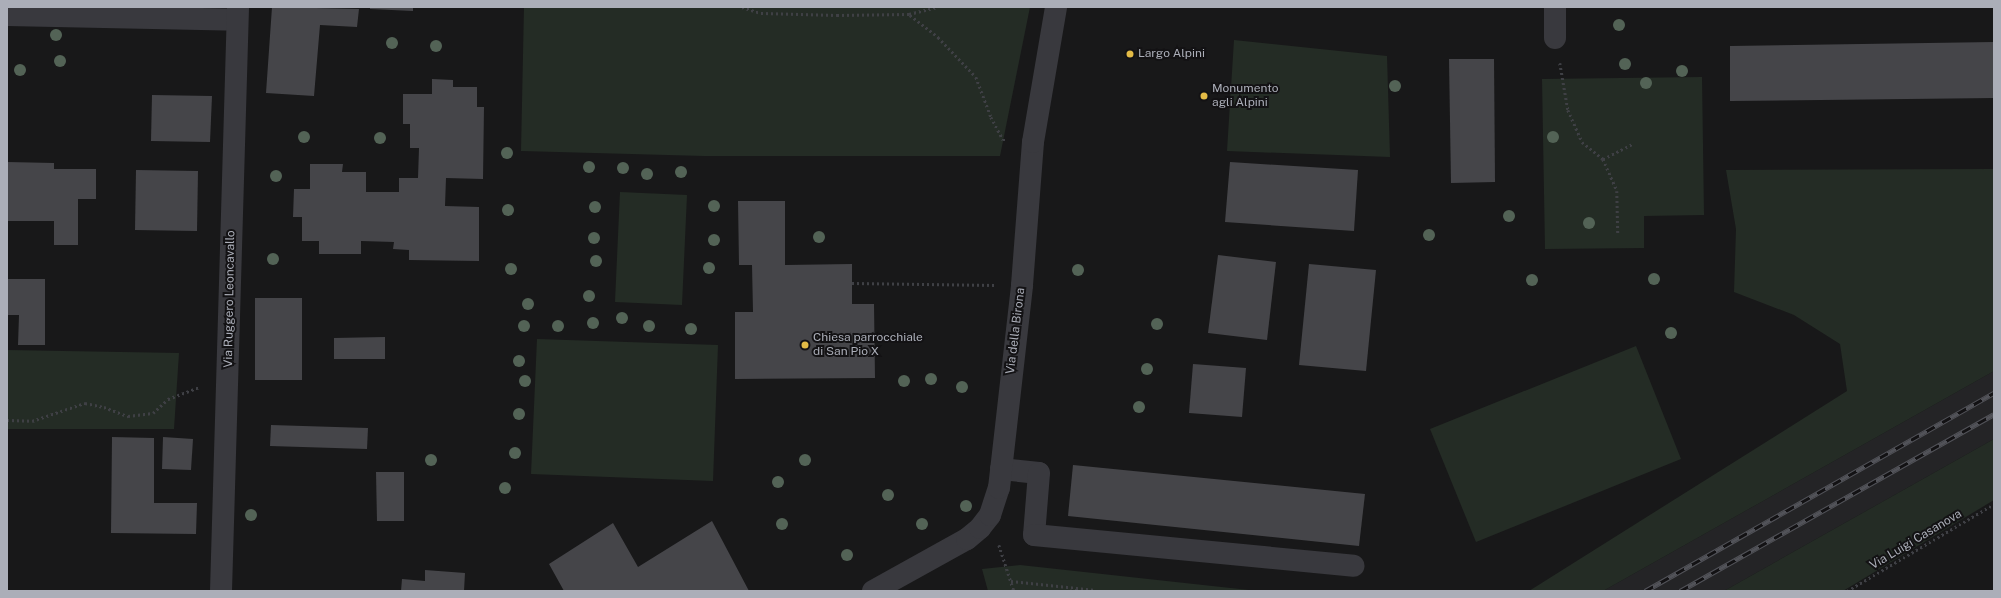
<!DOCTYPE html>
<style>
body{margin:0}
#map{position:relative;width:2001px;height:598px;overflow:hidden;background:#181819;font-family:"Public Sans",sans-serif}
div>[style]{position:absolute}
.built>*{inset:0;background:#242426}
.green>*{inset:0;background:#242c25}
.building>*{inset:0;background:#454549}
.path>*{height:2.5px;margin-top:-1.25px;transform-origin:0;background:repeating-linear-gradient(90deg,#3f4045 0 2px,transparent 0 5px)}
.minor>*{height:22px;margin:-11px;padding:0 11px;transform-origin:11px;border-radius:11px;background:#39393e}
.rail>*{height:4.5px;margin-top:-2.25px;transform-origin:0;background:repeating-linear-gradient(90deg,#131214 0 9px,#525359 0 18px);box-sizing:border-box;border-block:1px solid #525359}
.trees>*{width:12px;height:12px;margin:-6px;border-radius:50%;background:#536356}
.dots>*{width:11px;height:11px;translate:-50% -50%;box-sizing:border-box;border:2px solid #131214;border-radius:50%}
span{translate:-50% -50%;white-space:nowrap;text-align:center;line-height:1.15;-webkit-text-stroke:4px #131214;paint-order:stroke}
.poi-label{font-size:12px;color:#abaeb8}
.left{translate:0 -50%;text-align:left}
.street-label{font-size:12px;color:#abaeb8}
.frame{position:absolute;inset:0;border:8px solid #abaeb8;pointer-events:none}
</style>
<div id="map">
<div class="built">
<i style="clip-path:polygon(1994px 371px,1994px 439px,1724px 591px,1603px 591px)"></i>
</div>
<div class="green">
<i style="clip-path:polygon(524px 7px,1030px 7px,1000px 156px,704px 156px,521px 151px)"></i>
<i style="clip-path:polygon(1234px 40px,1387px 56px,1390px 157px,1227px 151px)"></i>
<i style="clip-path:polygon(1702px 77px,1704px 215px,1644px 216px,1644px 248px,1545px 249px,1542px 79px)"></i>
<i style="clip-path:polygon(1994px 169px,1994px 371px,1603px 591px,1529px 591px,1847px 391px,1840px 344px,1794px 315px,1734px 292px,1736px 229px,1726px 170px)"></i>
<i style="clip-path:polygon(620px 192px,687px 195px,682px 305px,615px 302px)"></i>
<i style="clip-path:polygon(537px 339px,718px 345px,713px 481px,531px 474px)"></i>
<i style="clip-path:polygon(1636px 346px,1681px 459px,1476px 542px,1430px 429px)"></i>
<i style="clip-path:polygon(7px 350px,179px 353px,174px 429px,7px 429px)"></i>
<i style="clip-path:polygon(1994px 439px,1994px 500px,1843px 591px,1724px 591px)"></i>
<i style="clip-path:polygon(1020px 565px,1258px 591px,988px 591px,982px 569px)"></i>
</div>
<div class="building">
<i style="clip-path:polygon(272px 7px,359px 9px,357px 27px,320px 25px,314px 96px,266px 93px)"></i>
<i style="clip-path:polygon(370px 7px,413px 7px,413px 11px,370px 9px)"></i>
<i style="clip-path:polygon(1994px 42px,1994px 98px,1730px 101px,1730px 46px)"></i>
<i style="clip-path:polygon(1449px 59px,1494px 59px,1495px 182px,1451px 183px)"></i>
<i style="clip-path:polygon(432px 79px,453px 80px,453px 87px,477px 87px,477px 107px,484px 107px,483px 179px,446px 178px,445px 206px,479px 207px,479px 261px,409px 260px,409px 250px,393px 249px,394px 242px,361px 241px,361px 254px,319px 254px,319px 241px,302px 241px,302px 217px,293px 217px,294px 189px,310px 189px,310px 164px,343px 164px,342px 172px,366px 172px,366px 192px,399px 192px,399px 178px,418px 178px,419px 148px,410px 148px,410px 124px,403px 124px,403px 94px,432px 94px)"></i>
<i style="clip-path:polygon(152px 95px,212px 96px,210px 142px,151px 141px)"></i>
<i style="clip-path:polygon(7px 162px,54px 163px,54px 169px,96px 169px,96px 199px,78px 199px,78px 245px,54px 245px,54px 221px,7px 221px)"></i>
<i style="clip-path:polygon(1230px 162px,1358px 170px,1354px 231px,1225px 222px)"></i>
<i style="clip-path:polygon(136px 170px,198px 171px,197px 231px,135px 230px)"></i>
<i style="clip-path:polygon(738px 201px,785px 201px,785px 265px,852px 264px,852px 304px,874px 304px,875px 378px,735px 379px,735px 312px,753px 312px,752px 265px,739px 265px)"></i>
<i style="clip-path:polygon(1218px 255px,1276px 262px,1267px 340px,1208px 333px)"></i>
<i style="clip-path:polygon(1309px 264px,1376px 270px,1366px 371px,1299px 365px)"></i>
<i style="clip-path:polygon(7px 279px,45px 279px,45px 345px,18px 345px,19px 315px,7px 315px)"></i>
<i style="clip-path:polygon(255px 298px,302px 298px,302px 380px,255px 380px)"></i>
<i style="clip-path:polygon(385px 337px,385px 359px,334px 359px,334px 338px)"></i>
<i style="clip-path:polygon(1193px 364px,1246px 368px,1242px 417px,1189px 413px)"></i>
<i style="clip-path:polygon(271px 425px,368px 428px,367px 449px,270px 446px)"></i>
<i style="clip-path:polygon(112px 437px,154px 438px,154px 503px,197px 503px,196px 534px,111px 533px)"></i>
<i style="clip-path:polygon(163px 437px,193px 439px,191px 470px,162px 469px)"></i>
<i style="clip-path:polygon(1073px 465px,1365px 494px,1359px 546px,1068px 516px)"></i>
<i style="clip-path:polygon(376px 472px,404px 472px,404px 521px,377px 521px)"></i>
<i style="clip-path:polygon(712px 521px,749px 591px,564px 591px,549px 564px,613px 523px,638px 567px)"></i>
<i style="clip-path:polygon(425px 570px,465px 573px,464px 591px,401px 591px,402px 579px,425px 581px)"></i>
</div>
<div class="path">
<i style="left:742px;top:7px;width:20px;rotate:18deg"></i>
<i style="left:761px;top:13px;width:76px;rotate:1.5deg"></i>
<i style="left:837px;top:15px;width:72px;rotate:-0.8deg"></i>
<i style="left:909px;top:14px;width:29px;rotate:-14deg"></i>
<i style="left:910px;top:15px;width:36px;rotate:38deg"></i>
<i style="left:938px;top:37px;width:55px;rotate:46.5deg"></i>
<i style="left:976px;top:77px;width:43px;rotate:69.4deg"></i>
<i style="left:991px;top:117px;width:26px;rotate:62deg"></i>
<i style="left:1003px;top:140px;width:3px"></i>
<i style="left:1560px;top:63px;width:48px;rotate:80.3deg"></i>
<i style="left:1568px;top:110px;width:35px;rotate:66deg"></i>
<i style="left:1582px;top:142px;width:27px;rotate:39deg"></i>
<i style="left:1603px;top:159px;width:35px;rotate:66deg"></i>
<i style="left:1617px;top:191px;width:43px;rotate:88.7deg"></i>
<i style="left:1603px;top:159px;width:34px;rotate:-27deg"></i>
<i style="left:852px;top:283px;width:143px;rotate:0.8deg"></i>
<i style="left:7px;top:420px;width:25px;rotate:2deg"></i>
<i style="left:32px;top:421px;width:56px;rotate:-18.8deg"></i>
<i style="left:85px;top:403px;width:19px;rotate:12deg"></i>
<i style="left:104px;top:407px;width:26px;rotate:21deg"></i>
<i style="left:128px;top:416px;width:25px;rotate:-7deg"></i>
<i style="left:153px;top:413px;width:21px;rotate:-43deg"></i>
<i style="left:168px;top:399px;width:34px;rotate:-21deg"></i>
<i style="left:999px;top:545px;width:48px;rotate:71.9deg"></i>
<i style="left:1011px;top:581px;width:85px;rotate:6deg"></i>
<i style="left:1847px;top:591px;width:171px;rotate:-30.6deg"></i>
</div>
<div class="minor">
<i style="left:1555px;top:7px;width:31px;rotate:90deg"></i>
<i style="left:7px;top:15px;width:230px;rotate:1.2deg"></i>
<i style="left:1001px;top:469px;width:38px;rotate:6deg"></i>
<i style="left:1039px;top:473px;width:62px;rotate:94.6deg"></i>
<i style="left:1034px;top:535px;width:321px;rotate:5.5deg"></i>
<i style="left:221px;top:591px;width:584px;rotate:-88.33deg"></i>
<i style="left:873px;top:591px;width:107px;rotate:-29deg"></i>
<i style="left:967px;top:539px;width:17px;rotate:-40deg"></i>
<i style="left:980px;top:528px;width:16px;rotate:-52deg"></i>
<i style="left:990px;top:515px;width:28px;rotate:-72deg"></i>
<i style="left:999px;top:488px;width:204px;rotate:-83.5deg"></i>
<i style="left:1022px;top:285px;width:143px;rotate:-85.6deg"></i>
<i style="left:1033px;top:142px;width:137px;rotate:-80.3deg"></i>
</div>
<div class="rail">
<i style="left:1645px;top:591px;width:401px;rotate:-29.6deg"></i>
<i style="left:1680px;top:591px;width:360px;rotate:-29.4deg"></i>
</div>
<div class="trees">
<i style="left:1619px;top:25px"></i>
<i style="left:56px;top:35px"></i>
<i style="left:392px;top:43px"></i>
<i style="left:436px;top:46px"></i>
<i style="left:60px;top:61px"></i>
<i style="left:1625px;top:64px"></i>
<i style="left:20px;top:70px"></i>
<i style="left:1682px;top:71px"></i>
<i style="left:1646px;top:83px"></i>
<i style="left:1395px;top:86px"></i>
<i style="left:304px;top:137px"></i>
<i style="left:1553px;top:137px"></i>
<i style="left:380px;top:138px"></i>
<i style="left:507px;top:153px"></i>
<i style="left:589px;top:167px"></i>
<i style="left:623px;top:168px"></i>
<i style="left:681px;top:172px"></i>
<i style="left:647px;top:174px"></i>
<i style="left:276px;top:176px"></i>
<i style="left:714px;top:206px"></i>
<i style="left:595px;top:207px"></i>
<i style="left:508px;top:210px"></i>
<i style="left:1509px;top:216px"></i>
<i style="left:1589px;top:223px"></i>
<i style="left:1429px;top:235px"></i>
<i style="left:819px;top:237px"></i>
<i style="left:594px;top:238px"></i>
<i style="left:714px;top:240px"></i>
<i style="left:273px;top:259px"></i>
<i style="left:596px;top:261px"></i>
<i style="left:709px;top:268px"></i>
<i style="left:511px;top:269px"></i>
<i style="left:1078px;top:270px"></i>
<i style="left:1654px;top:279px"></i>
<i style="left:1532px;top:280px"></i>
<i style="left:589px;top:296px"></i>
<i style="left:528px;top:304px"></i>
<i style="left:622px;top:318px"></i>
<i style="left:593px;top:323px"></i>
<i style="left:1157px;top:324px"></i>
<i style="left:524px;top:326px"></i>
<i style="left:558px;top:326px"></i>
<i style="left:649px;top:326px"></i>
<i style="left:691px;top:329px"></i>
<i style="left:1671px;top:333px"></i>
<i style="left:519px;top:361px"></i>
<i style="left:1147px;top:369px"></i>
<i style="left:931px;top:379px"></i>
<i style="left:525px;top:381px"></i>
<i style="left:904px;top:381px"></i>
<i style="left:962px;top:387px"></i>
<i style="left:1139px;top:407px"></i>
<i style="left:519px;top:414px"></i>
<i style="left:515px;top:453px"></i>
<i style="left:431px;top:460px"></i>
<i style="left:805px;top:460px"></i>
<i style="left:778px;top:482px"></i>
<i style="left:505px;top:488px"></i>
<i style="left:888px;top:495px"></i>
<i style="left:966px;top:506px"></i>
<i style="left:251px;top:515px"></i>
<i style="left:782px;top:524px"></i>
<i style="left:922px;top:524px"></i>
<i style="left:847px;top:555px"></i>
</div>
<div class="dots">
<i style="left:1130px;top:54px;background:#e3bb46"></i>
<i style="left:1204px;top:96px;background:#e3bb46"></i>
<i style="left:805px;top:345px;background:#e3bb46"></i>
</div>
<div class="poi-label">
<span class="left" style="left:1138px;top:54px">Largo Alpini</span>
<span class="left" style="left:1212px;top:96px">Monumento<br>agli Alpini</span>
<span class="left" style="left:813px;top:345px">Chiesa parrocchiale<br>di San Pio X</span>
</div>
<div class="street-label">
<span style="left:230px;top:299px;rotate:-89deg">Via Ruggero Leoncavallo</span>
<span style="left:1016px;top:331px;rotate:-83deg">Via della Birona</span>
<span style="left:1916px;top:540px;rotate:-31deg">Via Luigi Casanova</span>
</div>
<div class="frame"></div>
</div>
